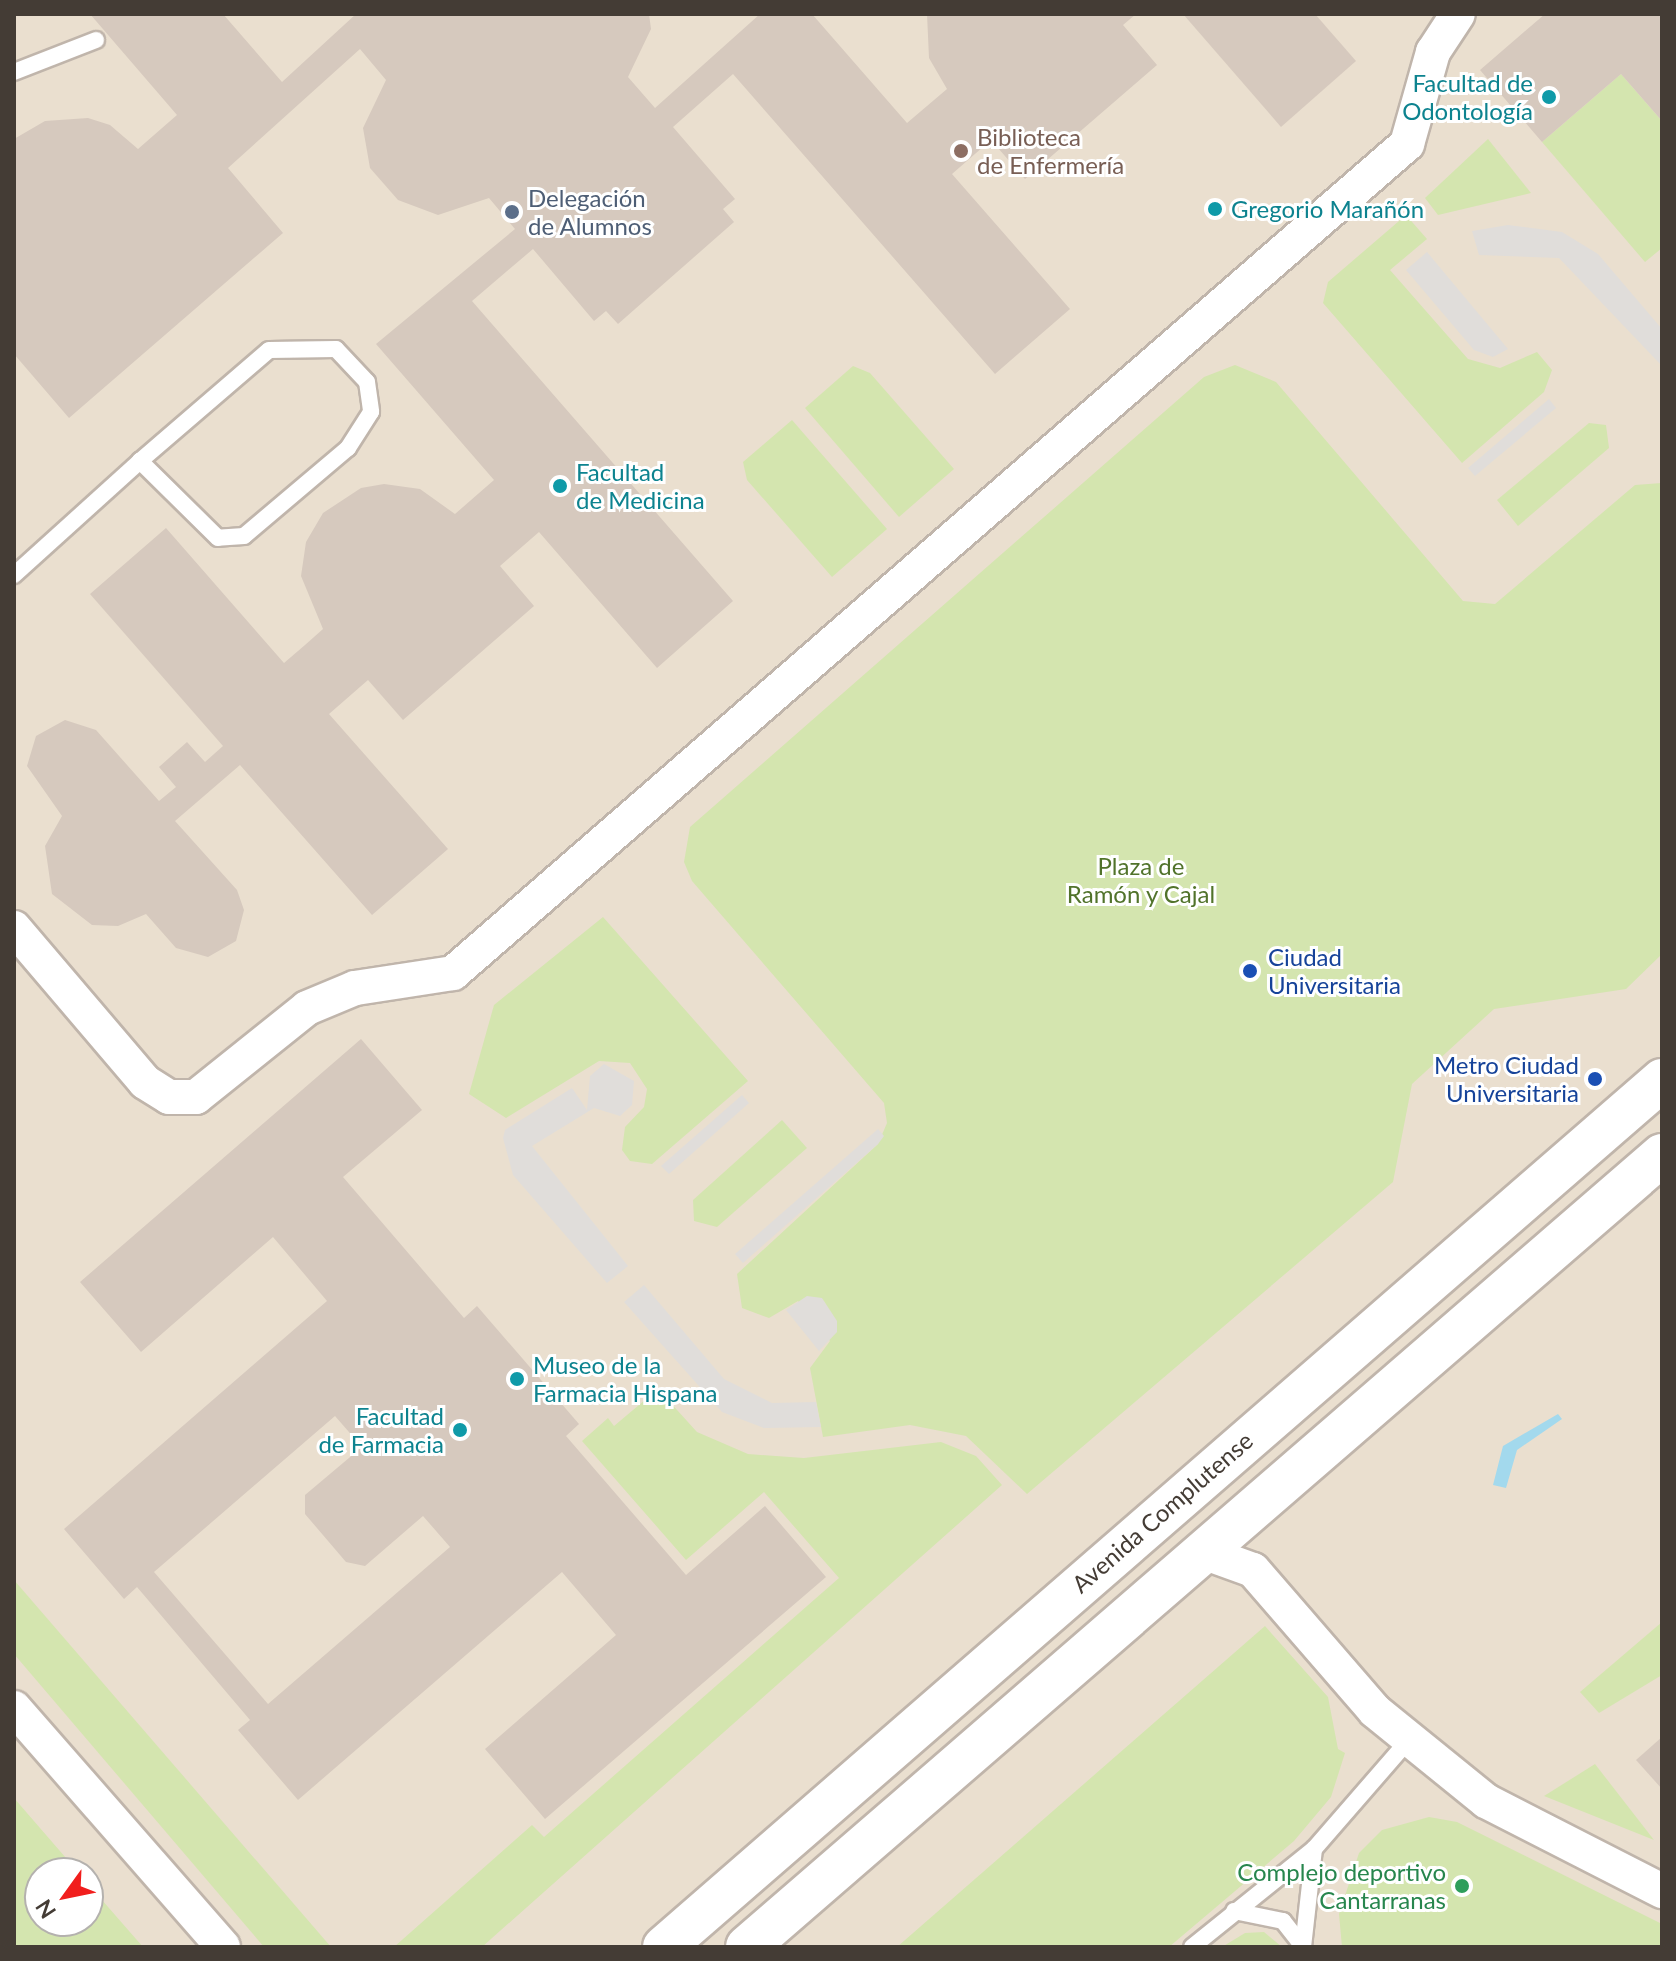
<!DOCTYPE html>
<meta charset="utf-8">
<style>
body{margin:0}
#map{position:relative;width:1676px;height:1961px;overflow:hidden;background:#f2ece5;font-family:Lato,sans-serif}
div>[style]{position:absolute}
.education>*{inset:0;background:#eadfcf}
.green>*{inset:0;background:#d4e5af}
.parking>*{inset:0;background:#e0ddda}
.water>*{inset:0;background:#a3d9ed}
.building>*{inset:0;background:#d6c9be}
.roads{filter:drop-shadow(2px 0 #c0b5ab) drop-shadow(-2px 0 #c0b5ab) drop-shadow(0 2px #c0b5ab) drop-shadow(0 -2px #c0b5ab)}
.service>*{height:16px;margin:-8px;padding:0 8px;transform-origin:8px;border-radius:8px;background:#fff}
.minor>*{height:34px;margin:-17px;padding:0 17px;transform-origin:17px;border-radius:17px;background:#fff}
.tertiary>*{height:42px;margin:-21px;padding:0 21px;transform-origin:21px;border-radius:21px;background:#fff}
.dots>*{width:22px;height:22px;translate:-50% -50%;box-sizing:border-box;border:4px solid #fff;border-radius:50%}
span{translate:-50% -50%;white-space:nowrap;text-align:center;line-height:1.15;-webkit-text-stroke:6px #fff;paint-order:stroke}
.culture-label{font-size:24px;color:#0d838f}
.right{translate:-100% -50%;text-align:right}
.left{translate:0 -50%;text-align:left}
.education-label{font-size:24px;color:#785e54}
.service-label{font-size:24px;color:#4e5e75}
.park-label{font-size:24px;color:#51732b}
.transit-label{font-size:24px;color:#164399}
.street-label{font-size:24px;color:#443c35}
.leisure-label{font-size:24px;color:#27864d}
.frame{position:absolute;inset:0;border:16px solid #443c35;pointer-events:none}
.north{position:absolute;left:24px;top:1857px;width:80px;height:80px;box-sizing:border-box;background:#fff;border:2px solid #b4b1ae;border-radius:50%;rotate:237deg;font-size:22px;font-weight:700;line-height:32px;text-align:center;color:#443c35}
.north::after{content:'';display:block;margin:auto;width:28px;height:36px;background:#f11e1d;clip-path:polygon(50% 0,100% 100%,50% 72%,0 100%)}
</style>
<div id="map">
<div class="education">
<i style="clip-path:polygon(evenodd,14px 14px,1662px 14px,1662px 1947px,14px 1947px,14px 14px,40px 1873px,88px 1873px,88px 1921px,40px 1921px,40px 1873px)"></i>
</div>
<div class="green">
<i style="clip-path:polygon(1621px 74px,1662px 121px,1662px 248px,1645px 262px,1542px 142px)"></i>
<i style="clip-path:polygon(1488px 139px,1531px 193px,1438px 215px,1425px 198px)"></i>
<i style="clip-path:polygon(1406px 215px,1427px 239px,1390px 270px,1468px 359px,1500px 368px,1537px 352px,1552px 370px,1544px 392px,1462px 463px,1323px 303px,1328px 282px)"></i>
<i style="clip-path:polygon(1235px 365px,1276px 382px,1463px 601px,1495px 604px,1635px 485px,1662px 483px,1662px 954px,1626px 989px,1494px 1009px,1412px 1084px,1393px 1182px,1027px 1494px,966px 1436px,910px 1425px,823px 1437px,810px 1368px,830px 1341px,798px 1301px,769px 1318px,742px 1308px,737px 1274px,878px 1144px,887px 1123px,884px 1103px,692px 881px,684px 862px,690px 827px,1204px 377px)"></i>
<i style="clip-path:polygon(853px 366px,870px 373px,954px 469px,899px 517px,805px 408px)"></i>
<i style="clip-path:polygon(792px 420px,887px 529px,832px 577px,747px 480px,743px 462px)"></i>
<i style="clip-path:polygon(1589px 423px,1606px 425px,1609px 448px,1518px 526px,1497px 500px)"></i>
<i style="clip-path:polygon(603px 917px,748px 1081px,652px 1164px,630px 1161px,622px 1150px,625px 1127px,644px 1107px,647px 1089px,630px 1063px,599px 1061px,506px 1118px,469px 1094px,494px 1005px)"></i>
<i style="clip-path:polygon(782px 1120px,807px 1148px,717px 1227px,694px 1221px,693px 1200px)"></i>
<i style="clip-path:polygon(658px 1389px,697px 1432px,748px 1454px,804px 1458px,941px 1442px,976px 1456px,1002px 1485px,482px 1947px,394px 1947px,532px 1825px,544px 1837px,839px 1578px,764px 1492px,686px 1560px,582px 1441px,608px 1418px,614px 1426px)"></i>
<i style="clip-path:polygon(14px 1580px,331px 1947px,264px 1947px,14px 1654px)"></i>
<i style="clip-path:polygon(1662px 1622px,1662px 1675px,1599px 1713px,1580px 1692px)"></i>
<i style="clip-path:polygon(1265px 1626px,1328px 1697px,1338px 1749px,1345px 1753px,1331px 1797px,1294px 1841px,1169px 1947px,897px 1947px)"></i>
<i style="clip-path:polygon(1595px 1764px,1654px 1840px,1544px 1796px)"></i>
<i style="clip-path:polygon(14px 1798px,79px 1873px,40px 1873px,40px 1921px,88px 1921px,88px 1884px,143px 1947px,14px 1947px)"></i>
<i style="clip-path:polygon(1429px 1817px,1457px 1822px,1662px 1924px,1662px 1947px,1342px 1947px,1339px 1914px,1359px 1853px,1382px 1830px)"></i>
<i style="clip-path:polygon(1264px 1932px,1282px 1947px,1222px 1947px,1245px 1933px)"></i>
</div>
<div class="parking">
<i style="clip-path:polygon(1508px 225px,1562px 232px,1598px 254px,1662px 329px,1662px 366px,1559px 258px,1479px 255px,1472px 231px)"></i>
<i style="clip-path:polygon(1427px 252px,1508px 349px,1493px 357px,1474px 350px,1406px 270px)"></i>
<i style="clip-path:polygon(1549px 399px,1556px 408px,1475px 476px,1468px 468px)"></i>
<i style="clip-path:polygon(604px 1064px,634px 1081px,632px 1105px,620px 1116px,594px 1108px,532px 1146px,628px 1266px,607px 1283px,513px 1175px,503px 1138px,505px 1130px,572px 1088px,587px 1110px,590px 1076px)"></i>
<i style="clip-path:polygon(742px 1095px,749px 1103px,669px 1174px,661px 1166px)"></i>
<i style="clip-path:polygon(878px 1129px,884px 1136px,878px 1144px,743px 1263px,735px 1254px)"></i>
<i style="clip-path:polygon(644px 1285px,724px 1379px,772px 1403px,816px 1402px,821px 1427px,764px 1428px,722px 1412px,624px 1302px)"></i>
<i style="clip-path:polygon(807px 1296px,822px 1298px,837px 1321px,837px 1332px,819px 1351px,786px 1310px)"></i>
</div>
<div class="water">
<i style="clip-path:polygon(1558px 1414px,1562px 1419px,1517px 1450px,1506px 1488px,1493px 1485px,1503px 1446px)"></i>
</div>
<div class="building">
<i style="clip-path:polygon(90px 14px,223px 14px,282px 82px,356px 14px,649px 14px,651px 29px,628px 77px,655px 108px,760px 14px,812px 14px,907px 123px,947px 89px,929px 58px,927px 14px,1136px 14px,1123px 25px,1157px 65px,1025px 179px,991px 140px,952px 174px,1070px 309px,995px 374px,733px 74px,673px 127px,735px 199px,723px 209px,734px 222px,618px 324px,606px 311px,594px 321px,533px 249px,472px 301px,733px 601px,657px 668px,539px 532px,500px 566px,534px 606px,403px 720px,368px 680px,329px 714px,448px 849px,372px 915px,240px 765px,175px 821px,237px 890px,244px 910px,236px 941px,208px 957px,176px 948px,146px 914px,118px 926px,92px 925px,52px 894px,45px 846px,62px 816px,27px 766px,36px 736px,65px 720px,96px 730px,159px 801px,176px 787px,159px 767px,187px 742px,205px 762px,223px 746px,90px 594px,166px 528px,284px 663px,305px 645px,323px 629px,301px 576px,306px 542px,323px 513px,361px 488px,384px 484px,420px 489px,455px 514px,494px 480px,376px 344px,515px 229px,489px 198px,438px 215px,398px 200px,370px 168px,363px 128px,386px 80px,360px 49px,228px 168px,283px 233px,69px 418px,14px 354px,14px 139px,45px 121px,88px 118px,110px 125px,138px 149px,177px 115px)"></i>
<i style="clip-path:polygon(1183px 14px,1315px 14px,1356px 61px,1281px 127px)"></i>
<i style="clip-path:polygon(1545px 14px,1662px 14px,1662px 121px,1621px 74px,1542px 142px,1480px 70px)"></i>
<i style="clip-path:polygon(evenodd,361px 1039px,422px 1110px,343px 1177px,464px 1318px,477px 1306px,579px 1424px,566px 1436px,686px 1575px,765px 1506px,826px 1577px,545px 1819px,485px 1749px,616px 1635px,562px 1572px,298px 1800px,238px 1730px,250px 1720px,137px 1587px,124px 1599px,64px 1529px,327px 1301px,273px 1237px,141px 1352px,80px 1282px,361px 1039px,335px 1416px,362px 1447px,305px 1495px,305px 1514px,346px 1562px,365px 1566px,423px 1516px,450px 1547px,268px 1704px,154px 1572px,335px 1416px)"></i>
<i style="clip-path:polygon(1662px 1737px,1662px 1789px,1636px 1760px)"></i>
</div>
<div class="roads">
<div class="service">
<i style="left:14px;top:72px;width:88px;rotate:-21.3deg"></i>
<i style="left:14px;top:575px;width:170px;rotate:-42.1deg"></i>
<i style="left:140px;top:461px;width:170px;rotate:-40.7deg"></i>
<i style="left:269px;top:350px;width:67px;rotate:-0.9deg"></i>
<i style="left:336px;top:349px;width:45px;rotate:46.8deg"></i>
<i style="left:367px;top:382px;width:30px;rotate:82deg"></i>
<i style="left:371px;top:412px;width:43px;rotate:122.6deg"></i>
<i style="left:348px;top:448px;width:136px;rotate:139.8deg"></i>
<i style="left:244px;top:536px;width:26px;rotate:176deg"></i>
<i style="left:218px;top:538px;width:110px;rotate:-135.4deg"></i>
<i style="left:1234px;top:1911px;width:50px;rotate:11.5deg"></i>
<i style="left:1283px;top:1921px;width:31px;rotate:52deg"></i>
<i style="left:1192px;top:1947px;width:156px;rotate:-38.8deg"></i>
<i style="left:1314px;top:1849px;width:143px;rotate:-49deg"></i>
<i style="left:1303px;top:1947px;width:99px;rotate:-83.6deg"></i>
</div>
<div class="minor">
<i style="left:14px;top:928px;width:202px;rotate:49.6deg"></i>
<i style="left:145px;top:1082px;width:28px;rotate:32deg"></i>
<i style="left:169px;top:1097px;width:27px"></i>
<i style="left:196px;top:1097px;width:142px;rotate:-38.7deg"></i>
<i style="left:307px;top:1008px;width:52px;rotate:-22.6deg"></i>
<i style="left:355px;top:988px;width:99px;rotate:-8.7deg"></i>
<i style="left:453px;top:973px;width:1264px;rotate:-40.99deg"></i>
<i style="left:1407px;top:144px;width:96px;rotate:-74.2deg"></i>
<i style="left:1433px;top:52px;width:45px;rotate:-56.7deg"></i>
<i style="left:1203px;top:1552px;width:53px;rotate:19.8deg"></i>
<i style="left:1253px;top:1570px;width:186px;rotate:49.1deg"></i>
<i style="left:1375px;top:1711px;width:143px;rotate:39deg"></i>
<i style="left:1486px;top:1801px;width:198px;rotate:27.1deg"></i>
<i style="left:14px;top:1708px;width:317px;rotate:48.8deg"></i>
</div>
<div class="tertiary">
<i style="left:664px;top:1947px;width:1322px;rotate:-40.98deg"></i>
<i style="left:747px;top:1947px;width:1210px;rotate:-40.88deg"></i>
</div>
</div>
<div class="dots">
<i style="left:1549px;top:97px;background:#0f9aa8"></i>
<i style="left:961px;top:151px;background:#8d6e63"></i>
<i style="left:1215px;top:209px;background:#0f9aa8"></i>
<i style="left:512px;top:212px;background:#5c6f8a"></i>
<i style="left:560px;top:486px;background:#0f9aa8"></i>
<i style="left:1250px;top:971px;background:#1a4fb4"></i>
<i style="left:1595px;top:1079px;background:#1a4fb4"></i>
<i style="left:517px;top:1379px;background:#0f9aa8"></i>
<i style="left:460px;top:1430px;background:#0f9aa8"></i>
<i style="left:1462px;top:1886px;background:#2e9e5b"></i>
</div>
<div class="culture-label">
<span class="right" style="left:1533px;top:97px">Facultad de<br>Odontología</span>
<span class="left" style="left:1231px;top:209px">Gregorio Marañón</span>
<span class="left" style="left:576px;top:486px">Facultad<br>de Medicina</span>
<span class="left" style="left:533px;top:1379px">Museo de la<br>Farmacia Hispana</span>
<span class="right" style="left:444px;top:1430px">Facultad<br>de Farmacia</span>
</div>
<div class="education-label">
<span class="left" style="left:977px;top:151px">Biblioteca<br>de Enfermería</span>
</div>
<div class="service-label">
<span class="left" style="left:528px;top:212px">Delegación<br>de Alumnos</span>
</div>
<div class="park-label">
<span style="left:1141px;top:880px">Plaza de<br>Ramón y Cajal</span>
</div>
<div class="transit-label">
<span class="left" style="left:1268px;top:971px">Ciudad<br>Universitaria</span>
<span class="right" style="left:1579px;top:1079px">Metro Ciudad<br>Universitaria</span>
</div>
<div class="street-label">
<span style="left:1162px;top:1512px;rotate:-41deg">Avenida Complutense</span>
</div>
<div class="leisure-label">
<span class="right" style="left:1446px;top:1886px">Complejo deportivo<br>Cantarranas</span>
</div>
<div class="frame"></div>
<div class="north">N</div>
</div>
